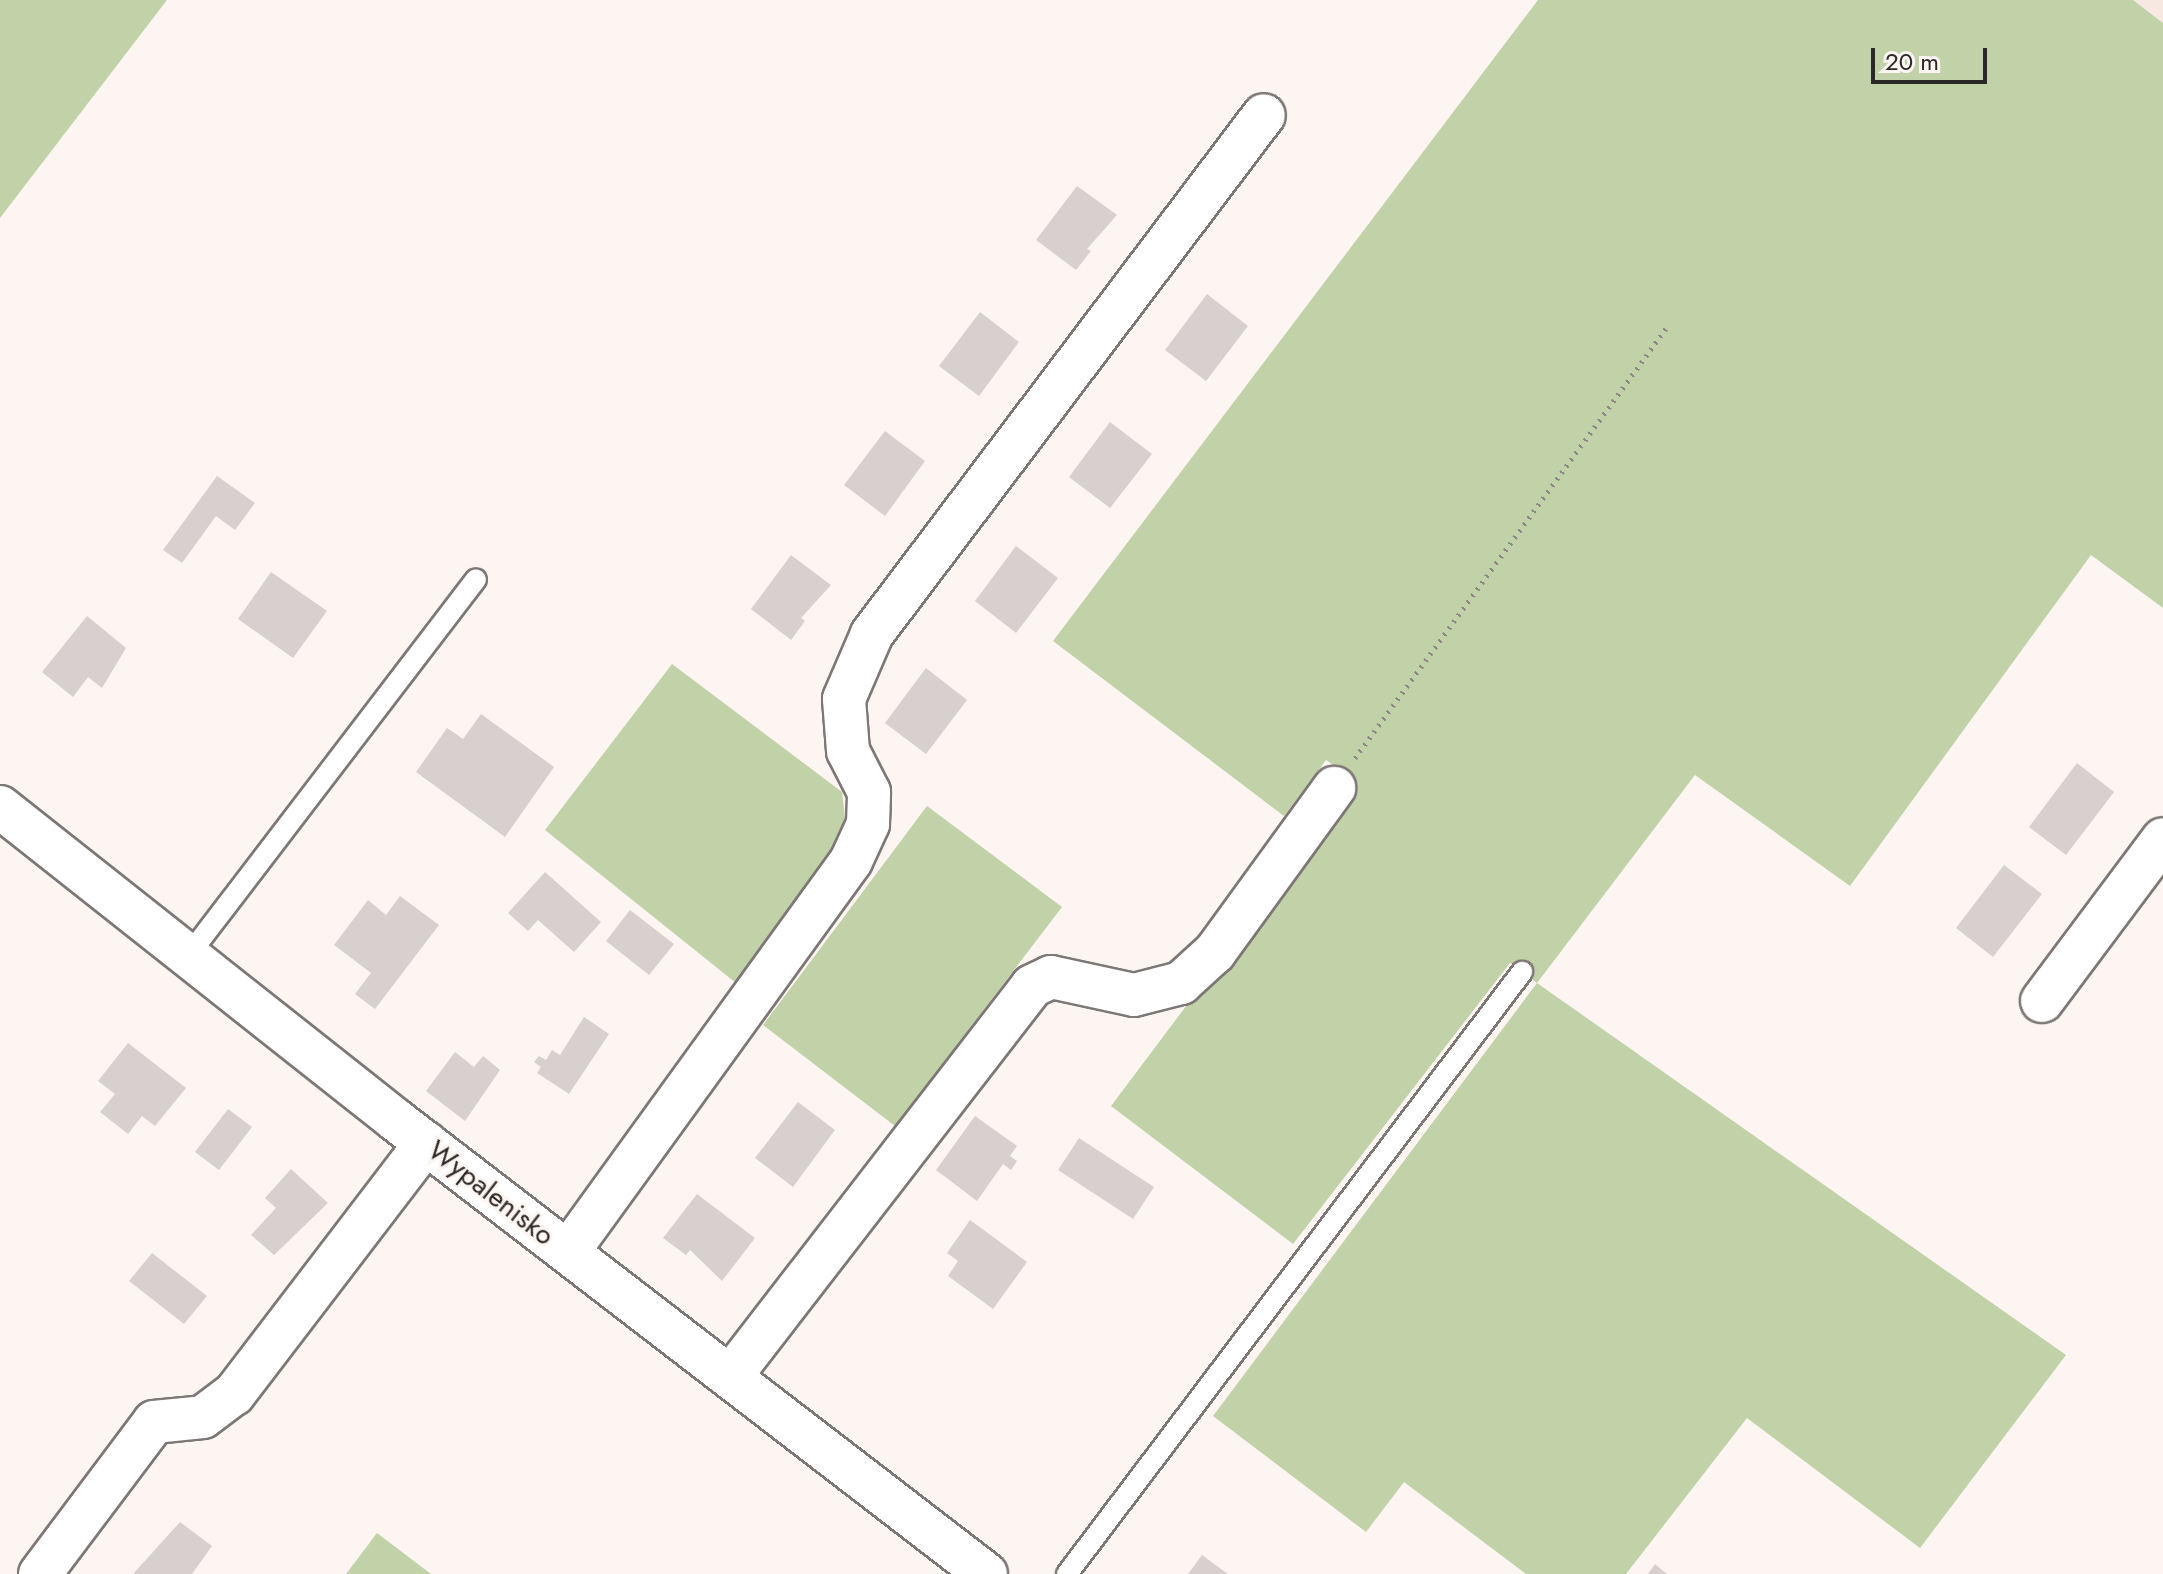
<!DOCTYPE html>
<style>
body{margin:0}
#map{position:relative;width:2163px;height:1574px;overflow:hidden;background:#fcf5f2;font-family:Jost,sans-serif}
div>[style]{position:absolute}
.built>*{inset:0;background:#f7e8e2}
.green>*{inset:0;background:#c1d2a9}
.building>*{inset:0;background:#d8d0cf}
.path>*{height:5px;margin-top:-2.5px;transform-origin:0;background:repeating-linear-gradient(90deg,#8d8886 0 2px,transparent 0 8px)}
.roads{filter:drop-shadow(2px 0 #7d7775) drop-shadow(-2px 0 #7d7775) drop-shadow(0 2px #7d7775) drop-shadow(0 -2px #7d7775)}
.lane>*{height:20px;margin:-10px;padding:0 10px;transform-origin:10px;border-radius:10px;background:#fff}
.street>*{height:42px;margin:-21px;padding:0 21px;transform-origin:21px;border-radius:21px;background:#fff}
span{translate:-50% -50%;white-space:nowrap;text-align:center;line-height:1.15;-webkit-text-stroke:6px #fcf5f2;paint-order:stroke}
.street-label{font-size:28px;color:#2b2827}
.scale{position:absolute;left:1871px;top:48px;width:116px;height:36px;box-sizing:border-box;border:4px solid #2b2827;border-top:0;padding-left:10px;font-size:24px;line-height:28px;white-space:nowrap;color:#2b2827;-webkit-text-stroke:6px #fcf5f2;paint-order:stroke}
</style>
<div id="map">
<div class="built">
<i style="clip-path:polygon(2133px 0,2163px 0,2163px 23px,2158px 19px)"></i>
</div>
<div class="green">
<i style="clip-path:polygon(0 0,167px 0,0 218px)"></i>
<i style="clip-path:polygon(1538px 0,2133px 0,2163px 23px,2163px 608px,2091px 555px,1850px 886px,1695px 775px,1537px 983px,2066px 1355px,1920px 1548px,1747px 1418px,1626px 1574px,1526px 1574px,1404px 1482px,1366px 1532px,1213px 1416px,1537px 983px,1510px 963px,1293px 1244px,1111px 1106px,1355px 781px,1326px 760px,1284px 816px,1053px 641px)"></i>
<i style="clip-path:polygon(672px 664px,842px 792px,847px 834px,736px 983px,545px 830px)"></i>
<i style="clip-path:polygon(927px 806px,1062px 907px,895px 1126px,763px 1025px)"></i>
<i style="clip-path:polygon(377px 1533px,431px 1574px,346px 1574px)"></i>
</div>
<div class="building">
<i style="clip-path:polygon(1077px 186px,1117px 215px,1087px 249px,1091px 251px,1076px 270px,1036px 240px)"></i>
<i style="clip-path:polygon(1207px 294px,1248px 326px,1206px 381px,1165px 350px)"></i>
<i style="clip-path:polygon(980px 312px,1019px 342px,979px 396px,939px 366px)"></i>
<i style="clip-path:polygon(1110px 422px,1152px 454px,1110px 508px,1069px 477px)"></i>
<i style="clip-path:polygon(885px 431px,925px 461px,885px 516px,844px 485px)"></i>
<i style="clip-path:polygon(217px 476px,255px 503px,235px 530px,216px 516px,182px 563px,163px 550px)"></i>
<i style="clip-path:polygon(1016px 546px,1058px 578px,1016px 633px,975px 601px)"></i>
<i style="clip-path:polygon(791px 555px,831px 585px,801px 618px,805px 621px,791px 640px,751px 609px)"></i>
<i style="clip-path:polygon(271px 572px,327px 611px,293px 658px,238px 619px)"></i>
<i style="clip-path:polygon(87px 616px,126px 648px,102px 688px,88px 677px,73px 697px,42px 672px)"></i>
<i style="clip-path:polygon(926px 668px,967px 700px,926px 754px,885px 723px)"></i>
<i style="clip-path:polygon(481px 714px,554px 767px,505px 837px,416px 772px,447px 728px,463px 739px)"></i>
<i style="clip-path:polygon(2077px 763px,2114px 792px,2066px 855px,2029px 827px)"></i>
<i style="clip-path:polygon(2004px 865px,2042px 894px,1993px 957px,1956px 928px)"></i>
<i style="clip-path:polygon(545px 872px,601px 922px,574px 952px,538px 920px,528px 931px,508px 913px)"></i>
<i style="clip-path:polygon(400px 896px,439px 925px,375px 1009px,355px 994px,371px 973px,334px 945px,368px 900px,386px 915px)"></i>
<i style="clip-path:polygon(630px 910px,674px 944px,649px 975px,606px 941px)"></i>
<i style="clip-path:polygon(584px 1017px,609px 1034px,569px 1094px,537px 1073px,541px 1067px,534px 1062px,539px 1056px,546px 1060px,552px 1050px,560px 1055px)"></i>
<i style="clip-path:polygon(128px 1043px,186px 1088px,155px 1126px,142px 1116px,128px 1134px,100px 1112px,115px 1094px,98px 1081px)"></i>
<i style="clip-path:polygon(455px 1052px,474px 1067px,483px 1056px,500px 1070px,465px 1121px,426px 1091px)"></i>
<i style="clip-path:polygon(798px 1102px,835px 1130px,793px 1187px,755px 1158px)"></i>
<i style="clip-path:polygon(228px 1109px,252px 1127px,219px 1170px,195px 1152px)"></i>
<i style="clip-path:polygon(975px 1116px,1017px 1146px,1010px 1156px,1017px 1161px,1011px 1170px,1003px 1164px,977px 1201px,936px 1170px)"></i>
<i style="clip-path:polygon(1079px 1138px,1154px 1187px,1133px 1219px,1058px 1170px)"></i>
<i style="clip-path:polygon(291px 1169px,328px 1203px,274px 1255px,251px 1235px,276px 1208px,265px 1198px)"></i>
<i style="clip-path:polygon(697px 1194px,755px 1238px,722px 1281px,690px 1250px,686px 1255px,663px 1238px)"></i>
<i style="clip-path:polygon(970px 1220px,1027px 1262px,993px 1309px,948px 1276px,958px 1261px,947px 1253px)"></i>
<i style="clip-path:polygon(152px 1253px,207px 1296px,184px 1324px,129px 1281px)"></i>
<i style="clip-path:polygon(180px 1522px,212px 1546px,192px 1574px,133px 1574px)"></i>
<i style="clip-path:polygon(1202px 1555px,1228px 1574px,1188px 1574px)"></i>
<i style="clip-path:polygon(1655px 1564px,1667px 1574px,1648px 1574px)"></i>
</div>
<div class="path">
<i style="left:1355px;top:758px;width:532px;rotate:-54.1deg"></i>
</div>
<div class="roads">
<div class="lane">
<i style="left:188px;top:956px;width:474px;rotate:-52.6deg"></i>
<i style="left:1067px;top:1574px;width:755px;rotate:-52.92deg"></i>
</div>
<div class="street">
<i style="left:0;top:807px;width:506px;rotate:38.34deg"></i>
<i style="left:397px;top:1121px;width:743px;rotate:37.56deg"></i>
<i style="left:2042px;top:1001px;width:202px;rotate:-53.2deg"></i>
<i style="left:568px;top:1252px;width:483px;rotate:-54.1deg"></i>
<i style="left:851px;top:861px;width:41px;rotate:-65.3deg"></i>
<i style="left:868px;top:824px;width:32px;rotate:-88deg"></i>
<i style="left:869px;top:792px;width:46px;rotate:-117.1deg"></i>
<i style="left:848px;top:751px;width:52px;rotate:-94.4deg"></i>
<i style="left:844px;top:699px;width:71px;rotate:-66.7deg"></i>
<i style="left:872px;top:634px;width:650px;rotate:-52.94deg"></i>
<i style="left:730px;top:1377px;width:494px;rotate:-52.3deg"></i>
<i style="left:1032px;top:986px;width:21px;rotate:-25deg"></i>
<i style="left:1051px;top:977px;width:85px;rotate:12.2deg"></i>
<i style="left:1134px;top:995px;width:49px;rotate:-14.3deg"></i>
<i style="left:1181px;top:983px;width:46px;rotate:-42.4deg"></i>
<i style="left:1215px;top:952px;width:203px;rotate:-54deg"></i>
<i style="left:40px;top:1574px;width:190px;rotate:-53.1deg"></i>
<i style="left:154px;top:1422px;width:49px;rotate:-5.8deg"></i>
<i style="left:203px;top:1417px;width:39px;rotate:-37deg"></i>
<i style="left:234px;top:1394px;width:316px;rotate:-52.6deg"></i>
</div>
</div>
<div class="street-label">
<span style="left:491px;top:1193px;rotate:38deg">Wypalenisko</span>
</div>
<div class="scale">20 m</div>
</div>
